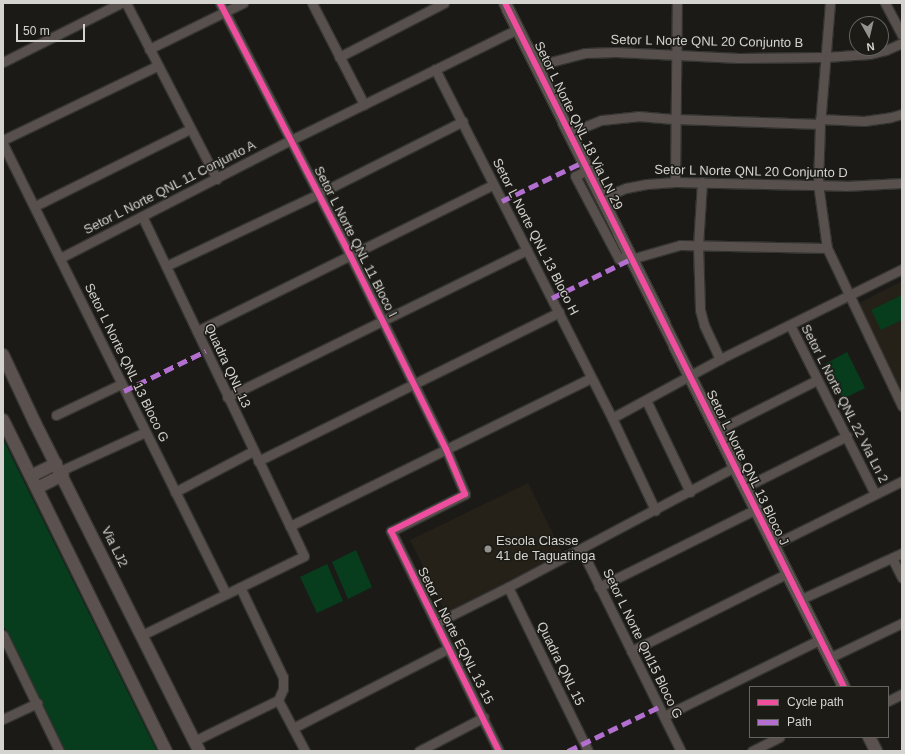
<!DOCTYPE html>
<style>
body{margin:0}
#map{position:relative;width:905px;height:754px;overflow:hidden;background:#1b1a17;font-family:Arial,sans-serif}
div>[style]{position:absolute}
.built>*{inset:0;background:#252118}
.green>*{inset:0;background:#073c1d}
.roads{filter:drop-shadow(1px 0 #343432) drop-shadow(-1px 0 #343432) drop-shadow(0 1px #343432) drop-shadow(0 -1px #343432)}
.street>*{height:9px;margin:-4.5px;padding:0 4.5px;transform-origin:4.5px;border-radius:4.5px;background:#58504d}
.secondary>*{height:12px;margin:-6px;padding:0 6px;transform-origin:6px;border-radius:6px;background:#5b514e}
.quiet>*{height:5px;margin-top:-2.5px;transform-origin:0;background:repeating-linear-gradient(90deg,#b36fd0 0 10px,transparent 0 15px)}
.cycleway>*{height:6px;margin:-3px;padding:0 3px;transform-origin:3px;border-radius:3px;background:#ef4d9e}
.dots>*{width:11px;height:11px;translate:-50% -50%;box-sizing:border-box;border:2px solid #1c1b16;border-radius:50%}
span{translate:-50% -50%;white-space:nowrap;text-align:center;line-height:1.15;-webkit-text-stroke:3px #1c1b16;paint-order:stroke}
.street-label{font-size:13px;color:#d4d3cf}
.poi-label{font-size:13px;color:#d4d3cf}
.left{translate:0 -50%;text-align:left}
.frame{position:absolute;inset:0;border:4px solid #d4d3cf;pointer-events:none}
.legend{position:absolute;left:749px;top:686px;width:140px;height:52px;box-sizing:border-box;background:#1c1b16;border:1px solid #666560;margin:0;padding:5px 7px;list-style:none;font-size:12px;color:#d4d3cf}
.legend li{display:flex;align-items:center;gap:8px;height:20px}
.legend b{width:20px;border:1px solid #666560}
.north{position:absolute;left:849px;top:16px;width:40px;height:40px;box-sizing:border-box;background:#1c1b16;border:1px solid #666560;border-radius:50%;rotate:172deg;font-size:11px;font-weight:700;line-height:16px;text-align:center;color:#d4d3cf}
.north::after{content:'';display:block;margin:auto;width:14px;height:18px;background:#93928f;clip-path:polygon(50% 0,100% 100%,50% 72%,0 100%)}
.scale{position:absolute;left:16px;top:24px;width:69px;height:18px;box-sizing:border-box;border:2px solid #d4d3cf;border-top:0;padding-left:5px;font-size:12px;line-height:14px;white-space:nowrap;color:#d4d3cf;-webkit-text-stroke:3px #1c1b16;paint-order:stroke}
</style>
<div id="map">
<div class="built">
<i style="clip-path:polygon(902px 281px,902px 398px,859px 310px,861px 302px)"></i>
<i style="clip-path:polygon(528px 483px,565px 558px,448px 617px,410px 540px)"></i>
</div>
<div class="green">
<i style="clip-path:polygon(902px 295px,902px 320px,881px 330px,871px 310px)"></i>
<i style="clip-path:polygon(847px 352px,865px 388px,843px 399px,825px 364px)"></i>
<i style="clip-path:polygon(3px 439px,157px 751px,65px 751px,3px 625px)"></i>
<i style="clip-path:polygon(356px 550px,372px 587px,348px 599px,332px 562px)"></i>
<i style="clip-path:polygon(327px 564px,343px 601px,317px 613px,300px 577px)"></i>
</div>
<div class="roads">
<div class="street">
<i style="left:126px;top:3px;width:198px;rotate:62.7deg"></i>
<i style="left:220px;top:3px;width:284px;rotate:62.7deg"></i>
<i style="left:350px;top:255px;width:216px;rotate:63.7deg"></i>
<i style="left:446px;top:449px;width:49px;rotate:67.1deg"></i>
<i style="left:465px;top:494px;width:83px;rotate:153.4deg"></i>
<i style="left:391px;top:531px;width:245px;rotate:63.9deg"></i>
<i style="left:312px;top:3px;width:114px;rotate:62.8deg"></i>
<i style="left:830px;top:3px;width:121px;rotate:94.7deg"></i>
<i style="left:820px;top:124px;width:60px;rotate:91.9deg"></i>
<i style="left:818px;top:184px;width:65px;rotate:82deg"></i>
<i style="left:827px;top:248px;width:175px;rotate:64.6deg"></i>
<i style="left:885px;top:3px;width:36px;rotate:62deg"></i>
<i style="left:149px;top:49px;width:105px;rotate:-26.1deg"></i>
<i style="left:339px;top:57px;width:118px;rotate:-27.2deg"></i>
<i style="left:3px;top:62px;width:132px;rotate:-26.6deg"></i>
<i style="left:535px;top:66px;width:52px;rotate:-14.6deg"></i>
<i style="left:585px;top:53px;width:31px;rotate:-2deg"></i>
<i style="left:616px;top:52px;width:123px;rotate:2.8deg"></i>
<i style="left:739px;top:58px;width:86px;rotate:-0.7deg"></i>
<i style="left:825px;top:57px;width:45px;rotate:-3.8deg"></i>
<i style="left:870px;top:54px;width:16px;rotate:-14deg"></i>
<i style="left:886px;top:50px;width:17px;rotate:-24deg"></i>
<i style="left:435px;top:69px;width:391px;rotate:63.1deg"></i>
<i style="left:612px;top:418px;width:102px;rotate:64.9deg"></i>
<i style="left:820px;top:119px;width:44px;rotate:2.6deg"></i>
<i style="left:864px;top:121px;width:27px;rotate:-8deg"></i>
<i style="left:891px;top:117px;width:11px;rotate:-15deg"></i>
<i style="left:569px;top:133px;width:35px;rotate:-22deg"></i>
<i style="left:602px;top:120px;width:36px;rotate:-6deg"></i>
<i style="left:638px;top:116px;width:38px;rotate:5deg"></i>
<i style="left:676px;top:119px;width:144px;rotate:2deg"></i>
<i style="left:3px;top:140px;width:171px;rotate:-25.7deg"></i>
<i style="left:3px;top:144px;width:502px;rotate:63.64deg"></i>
<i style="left:587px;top:170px;width:13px;rotate:153deg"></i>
<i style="left:575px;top:176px;width:94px;rotate:62.1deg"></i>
<i style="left:619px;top:259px;width:11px;rotate:-27deg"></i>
<i style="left:675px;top:182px;width:179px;rotate:-89.4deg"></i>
<i style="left:702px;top:182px;width:63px;rotate:93.6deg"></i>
<i style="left:698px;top:245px;width:65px;rotate:88.2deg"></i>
<i style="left:700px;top:310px;width:16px;rotate:75deg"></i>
<i style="left:704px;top:325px;width:38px;rotate:65deg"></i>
<i style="left:602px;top:198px;width:26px;rotate:-23deg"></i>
<i style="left:626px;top:188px;width:21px;rotate:-11deg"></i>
<i style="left:647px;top:184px;width:28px;rotate:-4deg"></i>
<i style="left:675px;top:182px;width:170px;rotate:1.3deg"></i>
<i style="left:845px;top:186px;width:57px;rotate:-3deg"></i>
<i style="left:35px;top:206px;width:173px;rotate:-26.4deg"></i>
<i style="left:142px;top:216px;width:344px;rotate:64.5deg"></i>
<i style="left:60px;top:258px;width:259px;rotate:-27.1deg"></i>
<i style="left:291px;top:140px;width:253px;rotate:-26.1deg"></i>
<i style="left:631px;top:259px;width:51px;rotate:-15.9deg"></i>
<i style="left:680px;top:245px;width:147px;rotate:1.2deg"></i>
<i style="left:166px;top:266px;width:168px;rotate:-25.3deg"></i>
<i style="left:318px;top:194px;width:162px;rotate:-26.7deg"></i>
<i style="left:790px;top:325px;width:189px;rotate:63.3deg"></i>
<i style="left:197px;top:331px;width:330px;rotate:-26.3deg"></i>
<i style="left:227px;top:397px;width:334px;rotate:-26.1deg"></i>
<i style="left:646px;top:400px;width:102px;rotate:64.4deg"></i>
<i style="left:56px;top:415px;width:72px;rotate:-25.5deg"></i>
<i style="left:612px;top:418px;width:123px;rotate:-28.6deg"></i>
<i style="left:720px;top:359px;width:203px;rotate:-26.3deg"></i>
<i style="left:716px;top:431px;width:113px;rotate:-26.8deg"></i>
<i style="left:258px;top:461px;width:336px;rotate:-26.3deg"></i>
<i style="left:60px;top:471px;width:94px;rotate:-24.6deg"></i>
<i style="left:745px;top:487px;width:114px;rotate:-26.6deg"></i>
<i style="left:175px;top:492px;width:88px;rotate:-27.7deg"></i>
<i style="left:773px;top:545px;width:144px;rotate:-26.4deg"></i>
<i style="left:581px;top:549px;width:225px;rotate:63.7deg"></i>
<i style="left:892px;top:558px;width:22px;rotate:63deg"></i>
<i style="left:240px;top:587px;width:100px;rotate:64.5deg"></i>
<i style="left:283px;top:677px;width:12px;rotate:90deg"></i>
<i style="left:283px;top:689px;width:12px;rotate:114deg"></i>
<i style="left:508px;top:587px;width:182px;rotate:64deg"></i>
<i style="left:599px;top:587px;width:175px;rotate:-26.4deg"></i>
<i style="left:799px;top:600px;width:113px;rotate:-24.5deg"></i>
<i style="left:436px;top:623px;width:80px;rotate:-26.6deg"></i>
<i style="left:508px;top:587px;width:257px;rotate:-27.9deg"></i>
<i style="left:3px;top:635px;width:129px;rotate:64.2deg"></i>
<i style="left:142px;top:635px;width:180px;rotate:-26deg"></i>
<i style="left:304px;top:556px;width:33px;rotate:-115deg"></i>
<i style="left:290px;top:526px;width:335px;rotate:-26.2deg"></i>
<i style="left:631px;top:651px;width:173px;rotate:-26.4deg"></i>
<i style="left:829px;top:658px;width:81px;rotate:-25.6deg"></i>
<i style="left:888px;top:701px;width:16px;rotate:-27deg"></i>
<i style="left:664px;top:716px;width:173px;rotate:-26.1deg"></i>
<i style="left:3px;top:719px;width:38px;rotate:-25deg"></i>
<i style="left:293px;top:728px;width:175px;rotate:-27.1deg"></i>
<i style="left:194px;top:741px;width:93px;rotate:-26deg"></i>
<i style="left:278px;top:700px;width:58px;rotate:62.1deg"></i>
<i style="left:419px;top:751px;width:73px;rotate:-27.6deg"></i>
<i style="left:752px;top:751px;width:31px;rotate:-27deg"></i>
</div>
<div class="secondary">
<i style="left:505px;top:3px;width:763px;rotate:63.64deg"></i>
<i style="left:3px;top:355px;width:75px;rotate:64.8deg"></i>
<i style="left:35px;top:423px;width:367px;rotate:63.4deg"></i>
<i style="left:3px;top:420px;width:369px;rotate:63.8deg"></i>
<i style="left:31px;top:476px;width:28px;rotate:-26deg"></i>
<i style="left:37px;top:488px;width:29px;rotate:-27deg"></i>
<i style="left:869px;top:737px;width:16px;rotate:63deg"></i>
</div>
</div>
<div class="quiet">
<i style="left:502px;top:201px;width:90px;rotate:-25.7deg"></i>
<i style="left:552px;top:298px;width:88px;rotate:-26.3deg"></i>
<i style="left:124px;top:391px;width:91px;rotate:-26deg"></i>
<i style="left:568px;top:751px;width:101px;rotate:-25.8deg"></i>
</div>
<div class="cycleway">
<i style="left:220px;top:3px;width:284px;rotate:62.7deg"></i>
<i style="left:350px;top:255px;width:216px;rotate:63.7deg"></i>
<i style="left:446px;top:449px;width:49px;rotate:67.1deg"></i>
<i style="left:465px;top:494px;width:83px;rotate:153.4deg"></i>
<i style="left:391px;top:531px;width:245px;rotate:63.9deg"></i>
<i style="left:505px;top:3px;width:763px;rotate:63.64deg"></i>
</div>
<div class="dots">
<i style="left:488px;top:549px;background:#93928f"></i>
</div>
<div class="street-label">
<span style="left:707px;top:42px;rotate:1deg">Setor L Norte QNL 20 Conjunto B</span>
<span style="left:578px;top:126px;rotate:64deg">Setor L Norte QNL 18 Via LN 29</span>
<span style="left:751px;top:172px;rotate:1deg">Setor L Norte QNL 20 Conjunto D</span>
<span style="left:170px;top:188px;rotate:-27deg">Setor L Norte QNL 11 Conjunto A</span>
<span style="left:535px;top:237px;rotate:63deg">Setor L Norte QNL 13 Bloco H</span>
<span style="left:355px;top:242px;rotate:63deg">Setor L Norte QNL 11 Bloco I</span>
<span style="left:126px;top:363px;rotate:64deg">Setor L Norte QNL 13 Bloco G</span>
<span style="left:227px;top:366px;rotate:65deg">Quadra QNL 13</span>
<span style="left:844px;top:404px;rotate:63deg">Setor L Norte QNL 22 Via Ln 2</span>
<span style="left:747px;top:468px;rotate:64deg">Setor L Norte QNL 13 Bloco J</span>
<span style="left:114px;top:547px;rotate:64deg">Via LJ2</span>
<span style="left:455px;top:636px;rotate:63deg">Setor L Norte EQNL 13 15</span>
<span style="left:642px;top:644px;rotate:64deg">Setor L Norte Qnl15 Bloco G</span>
<span style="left:560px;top:664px;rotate:64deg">Quadra QNL 15</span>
</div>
<div class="poi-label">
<span class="left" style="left:496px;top:549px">Escola Classe<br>41 de Taguatinga</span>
</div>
<div class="frame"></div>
<ul class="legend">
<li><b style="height:5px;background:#ef4d9e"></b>Cycle path</li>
<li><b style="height:5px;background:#b36fd0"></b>Path</li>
</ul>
<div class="north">N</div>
<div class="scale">50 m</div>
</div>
